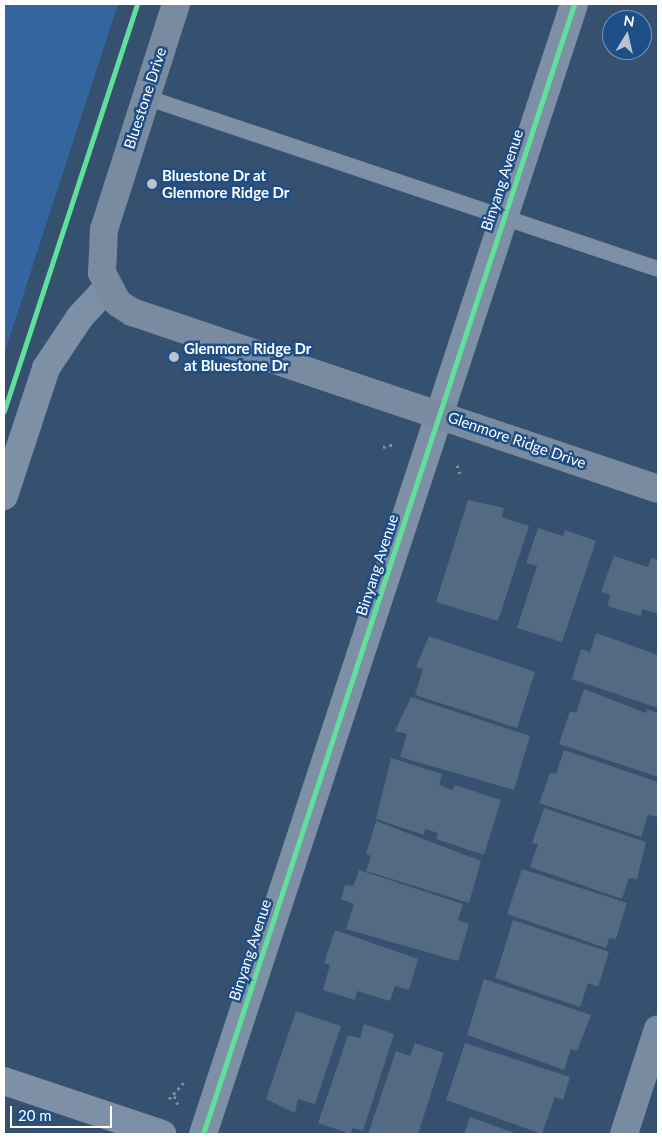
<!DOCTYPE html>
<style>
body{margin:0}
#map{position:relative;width:662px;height:1138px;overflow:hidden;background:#36506f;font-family:Lato,sans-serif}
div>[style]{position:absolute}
.green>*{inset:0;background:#33659e}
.building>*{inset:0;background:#546982}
.path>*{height:3px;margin-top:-1.5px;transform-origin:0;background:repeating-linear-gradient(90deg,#7d90a5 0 2.5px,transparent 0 6.5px)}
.lane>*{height:16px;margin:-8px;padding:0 8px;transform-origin:8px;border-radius:8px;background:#7d90a5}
.street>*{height:28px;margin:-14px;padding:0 14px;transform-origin:14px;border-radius:14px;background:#7d90a5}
.secondary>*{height:28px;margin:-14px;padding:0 14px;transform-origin:14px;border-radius:14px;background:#798ba0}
.cycleway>*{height:5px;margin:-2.5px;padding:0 2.5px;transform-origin:2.5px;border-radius:2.5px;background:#60e19b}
.dots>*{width:14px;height:14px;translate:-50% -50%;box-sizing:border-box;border:2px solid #1e4e87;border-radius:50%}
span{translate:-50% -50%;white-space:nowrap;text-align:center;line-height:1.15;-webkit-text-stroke:5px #1e4e87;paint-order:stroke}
.street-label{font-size:15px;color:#fff}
.poi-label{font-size:15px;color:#fff;font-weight:700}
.left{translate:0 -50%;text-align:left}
.frame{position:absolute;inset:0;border:5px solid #fff;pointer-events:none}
.north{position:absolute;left:602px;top:10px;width:50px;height:50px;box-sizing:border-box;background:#1e4e87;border:1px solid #7895b7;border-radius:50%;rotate:9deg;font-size:14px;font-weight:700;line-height:20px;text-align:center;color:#fff}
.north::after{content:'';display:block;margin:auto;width:18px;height:22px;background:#b9c2cd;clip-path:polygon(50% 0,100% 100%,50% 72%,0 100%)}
.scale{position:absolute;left:10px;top:1106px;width:102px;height:22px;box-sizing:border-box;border:2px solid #fff;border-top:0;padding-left:6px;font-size:15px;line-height:18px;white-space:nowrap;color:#fff;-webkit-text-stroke:4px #1e4e87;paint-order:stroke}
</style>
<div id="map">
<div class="green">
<i style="clip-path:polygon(4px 4px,118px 4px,4px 354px)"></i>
</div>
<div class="building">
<i style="clip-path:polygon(468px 500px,504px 508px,502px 517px,529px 526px,498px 621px,436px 602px)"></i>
<i style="clip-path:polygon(538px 528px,563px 536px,565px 530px,596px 541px,562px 642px,517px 628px,537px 566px,526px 563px)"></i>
<i style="clip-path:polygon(614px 556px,648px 567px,651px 558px,658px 560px,658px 614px,642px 609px,641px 616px,607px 606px,611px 595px,601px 592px)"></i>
<i style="clip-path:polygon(596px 633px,658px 655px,658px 708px,572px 679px,581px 649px,590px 652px)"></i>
<i style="clip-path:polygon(429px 636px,535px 672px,517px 728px,415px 695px,423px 669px,416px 667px)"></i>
<i style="clip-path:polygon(584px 689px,646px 713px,647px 709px,658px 713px,658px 777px,559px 744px,570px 711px,576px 713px)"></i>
<i style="clip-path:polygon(411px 697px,530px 736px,514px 790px,400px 757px,407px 734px,395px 731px)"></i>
<i style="clip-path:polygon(564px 750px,658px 782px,658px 817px,648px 815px,641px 837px,539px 803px,550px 773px,556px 774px)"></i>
<i style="clip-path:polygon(391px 758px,442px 774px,439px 785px,452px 790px,455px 785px,501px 800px,484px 855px,436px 839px,438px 833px,425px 829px,424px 835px,376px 819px)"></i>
<i style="clip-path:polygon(544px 808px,646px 842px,637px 879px,629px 878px,622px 899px,530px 867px,538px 844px,532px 843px)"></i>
<i style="clip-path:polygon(376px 821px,481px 861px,469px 903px,366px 871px,371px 856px,366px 854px)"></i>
<i style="clip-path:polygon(522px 869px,627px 903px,616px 939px,609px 938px,606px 948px,507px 914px)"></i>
<i style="clip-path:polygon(359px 870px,463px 904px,458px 920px,469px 924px,458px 961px,346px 929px,354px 904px,341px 899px,345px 885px,353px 886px)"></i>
<i style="clip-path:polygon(513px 920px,609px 952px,598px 987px,588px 983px,580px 1007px,495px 978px)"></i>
<i style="clip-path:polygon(335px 930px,418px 959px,409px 990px,395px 986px,390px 1001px,357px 991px,355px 1000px,323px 990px,330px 965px,324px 963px)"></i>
<i style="clip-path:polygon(484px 979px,591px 1015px,577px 1051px,571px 1049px,564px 1070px,467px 1035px)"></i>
<i style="clip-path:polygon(296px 1011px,341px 1026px,315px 1104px,298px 1099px,295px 1113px,266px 1099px)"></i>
<i style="clip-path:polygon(364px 1024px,394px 1034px,363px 1131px,352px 1128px,351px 1134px,318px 1123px,348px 1035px,360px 1038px)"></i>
<i style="clip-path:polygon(415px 1043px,444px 1053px,418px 1134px,368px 1134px,396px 1051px,410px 1056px)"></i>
<i style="clip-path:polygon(465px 1043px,570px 1077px,563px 1100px,555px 1097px,542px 1134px,446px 1100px)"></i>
<i style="clip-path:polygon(470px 1117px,518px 1134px,464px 1134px)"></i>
</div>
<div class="path">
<i style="left:383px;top:447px;width:12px;rotate:-14deg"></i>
<i style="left:457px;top:465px;width:13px;rotate:72deg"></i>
<i style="left:174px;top:1096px;width:12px;rotate:66deg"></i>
<i style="left:169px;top:1099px;width:24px;rotate:-48deg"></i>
</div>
<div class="lane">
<i style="left:145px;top:97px;width:541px;rotate:18.54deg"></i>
</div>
<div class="street">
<i style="left:4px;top:496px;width:135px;rotate:-71.8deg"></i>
<i style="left:46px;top:368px;width:61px;rotate:-56.3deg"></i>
<i style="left:80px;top:317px;width:40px;rotate:-47deg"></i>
<i style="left:4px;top:1081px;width:167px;rotate:18.5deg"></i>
<i style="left:203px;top:1134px;width:1189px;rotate:-71.82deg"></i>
</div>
<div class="secondary">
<i style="left:176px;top:4px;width:236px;rotate:107.7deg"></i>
<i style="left:104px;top:229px;width:44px;rotate:92.6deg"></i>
<i style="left:102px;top:273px;width:34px;rotate:62deg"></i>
<i style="left:118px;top:303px;width:17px;rotate:33deg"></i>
<i style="left:132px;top:312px;width:555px;rotate:18.6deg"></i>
<i style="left:624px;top:1134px;width:110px;rotate:-72.1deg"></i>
</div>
<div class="cycleway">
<i style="left:4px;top:411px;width:428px;rotate:-71.9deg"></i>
<i style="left:203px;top:1134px;width:1189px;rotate:-71.82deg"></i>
</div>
<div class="dots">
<i style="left:152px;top:184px;background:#b9c2cd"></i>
<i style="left:174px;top:357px;background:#b9c2cd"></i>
</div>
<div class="street-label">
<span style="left:145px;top:98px;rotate:-72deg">Bluestone Drive</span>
<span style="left:502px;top:180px;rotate:-72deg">Binyang Avenue</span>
<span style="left:517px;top:440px;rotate:19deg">Glenmore Ridge Drive</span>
<span style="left:377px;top:565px;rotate:-72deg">Binyang Avenue</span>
<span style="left:250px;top:950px;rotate:-72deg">Binyang Avenue</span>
</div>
<div class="poi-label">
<span class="left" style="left:162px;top:184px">Bluestone Dr at<br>Glenmore Ridge Dr</span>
<span class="left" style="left:184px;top:357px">Glenmore Ridge Dr<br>at Bluestone Dr</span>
</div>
<div class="frame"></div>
<div class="north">N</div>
<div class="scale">20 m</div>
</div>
